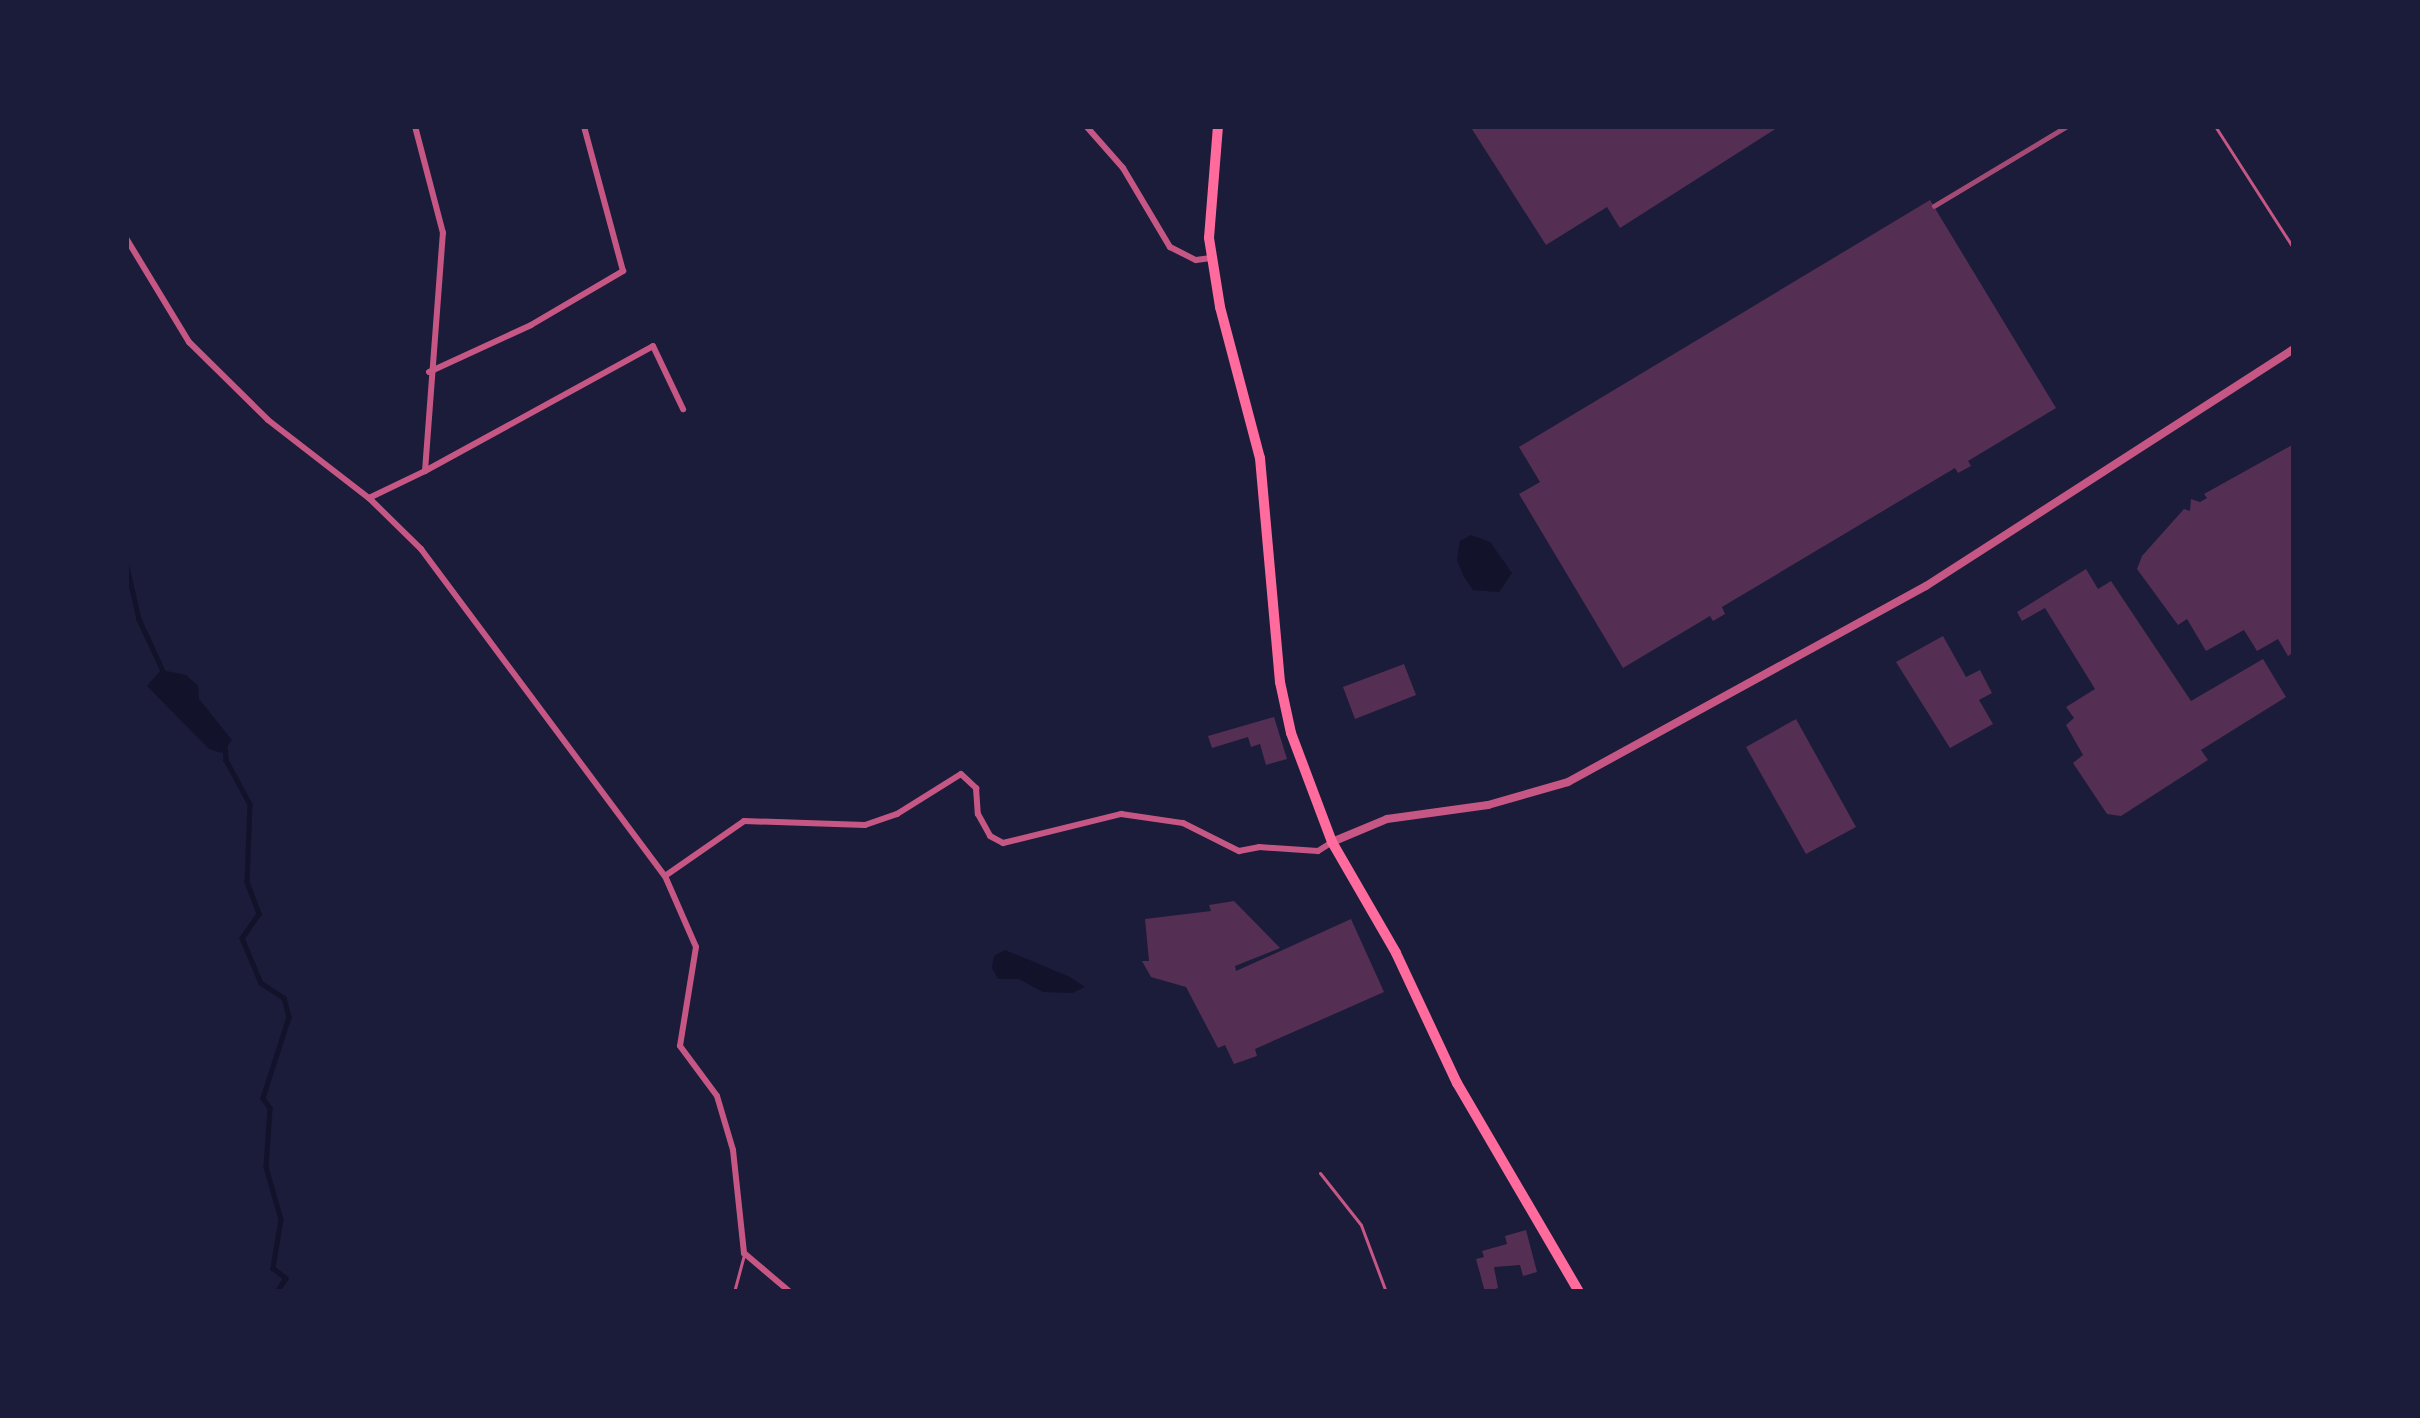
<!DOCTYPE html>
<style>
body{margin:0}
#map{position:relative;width:2420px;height:1418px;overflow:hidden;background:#1b1b3a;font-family:Georgia,serif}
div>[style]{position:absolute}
.water>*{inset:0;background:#12122b}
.stream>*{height:4.5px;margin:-2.25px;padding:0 2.25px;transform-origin:2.25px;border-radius:2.25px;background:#12122b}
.building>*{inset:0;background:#542f53}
.service>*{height:3px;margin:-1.5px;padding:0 1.5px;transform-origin:1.5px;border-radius:1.5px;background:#c65784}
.minor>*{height:6px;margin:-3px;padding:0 3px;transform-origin:3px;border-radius:3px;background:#c65784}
.tertiary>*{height:8px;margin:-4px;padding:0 4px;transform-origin:4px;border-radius:4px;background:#c65784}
.primary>*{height:10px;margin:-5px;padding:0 5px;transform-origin:5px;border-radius:5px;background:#ff6b9d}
.rail>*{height:4.5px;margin:-2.25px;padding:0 2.25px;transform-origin:2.25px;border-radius:2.25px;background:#a44b75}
span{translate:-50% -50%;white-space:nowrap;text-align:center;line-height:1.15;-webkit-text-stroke:12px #1b1b3a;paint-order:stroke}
.frame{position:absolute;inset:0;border:129px solid #1b1b3a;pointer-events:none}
</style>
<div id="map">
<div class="water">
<i style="clip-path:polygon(1471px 535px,1490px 542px,1512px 573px,1499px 592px,1473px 590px,1464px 577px,1457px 560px,1460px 541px)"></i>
<i style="clip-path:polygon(161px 670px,186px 675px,198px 686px,199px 699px,232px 740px,222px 753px,209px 749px,147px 686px)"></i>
<i style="clip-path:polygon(1005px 950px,1070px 977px,1085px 987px,1072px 993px,1043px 992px,1019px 979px,998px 979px,992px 968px,994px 956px)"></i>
</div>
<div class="stream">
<i style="left:126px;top:562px;width:58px;rotate:77.2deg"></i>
<i style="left:139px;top:619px;width:60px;rotate:65.2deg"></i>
<i style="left:225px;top:746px;width:14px;rotate:86deg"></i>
<i style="left:226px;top:760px;width:50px;rotate:61.4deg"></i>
<i style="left:250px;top:804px;width:78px;rotate:92.2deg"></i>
<i style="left:247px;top:882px;width:34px;rotate:69deg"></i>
<i style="left:259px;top:914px;width:29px;rotate:125deg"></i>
<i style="left:242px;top:938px;width:49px;rotate:67.1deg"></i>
<i style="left:261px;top:983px;width:27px;rotate:33deg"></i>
<i style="left:284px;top:998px;width:20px;rotate:75deg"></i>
<i style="left:289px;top:1017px;width:85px;rotate:107.8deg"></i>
<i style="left:263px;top:1098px;width:12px;rotate:55deg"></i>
<i style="left:270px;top:1108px;width:59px;rotate:93.9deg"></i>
<i style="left:266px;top:1167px;width:54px;rotate:73.9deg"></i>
<i style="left:281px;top:1219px;width:50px;rotate:99.3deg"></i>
<i style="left:273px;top:1268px;width:16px;rotate:38deg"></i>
<i style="left:286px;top:1278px;width:17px;rotate:123deg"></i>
</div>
<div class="building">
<i style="clip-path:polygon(1470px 126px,1780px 126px,1620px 228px,1607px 207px,1546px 245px)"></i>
<i style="clip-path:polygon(1930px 200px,2056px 408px,1968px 461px,1971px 466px,1958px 473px,1955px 468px,1722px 607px,1725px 614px,1713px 621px,1710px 616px,1623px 668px,1519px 494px,1540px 482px,1519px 447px)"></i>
<i style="clip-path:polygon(2294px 444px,2294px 652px,2288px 656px,2278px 639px,2257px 651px,2244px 630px,2206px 651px,2187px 619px,2178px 625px,2137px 569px,2142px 556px,2184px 509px,2190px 511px,2191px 499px,2200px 502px,2207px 498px,2204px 494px)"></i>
<i style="clip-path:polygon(2086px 569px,2098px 589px,2111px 581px,2191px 701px,2263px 659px,2286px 697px,2201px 750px,2208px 760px,2121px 816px,2107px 814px,2073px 763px,2083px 755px,2066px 725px,2074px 718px,2066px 707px,2095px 689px,2045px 608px,2022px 621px,2017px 612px)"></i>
<i style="clip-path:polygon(1943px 636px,1966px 677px,1980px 670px,1992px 693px,1979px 700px,1993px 724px,1950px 748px,1896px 662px)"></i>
<i style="clip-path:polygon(1404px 664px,1416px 695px,1355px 719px,1343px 687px)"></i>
<i style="clip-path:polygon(1274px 717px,1287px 759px,1266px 765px,1260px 744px,1251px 747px,1248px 737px,1212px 748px,1208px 736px)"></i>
<i style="clip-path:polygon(1796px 719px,1856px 827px,1806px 854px,1746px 747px)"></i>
<i style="clip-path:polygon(1234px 901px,1280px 948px,1235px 966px,1236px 971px,1351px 919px,1384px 992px,1255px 1049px,1257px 1056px,1234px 1064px,1225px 1045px,1218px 1048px,1186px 987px,1151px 977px,1142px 961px,1149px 961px,1145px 919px,1211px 911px,1209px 905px)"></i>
<i style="clip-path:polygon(1526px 1230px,1537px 1272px,1523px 1276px,1520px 1265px,1494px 1267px,1498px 1288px,1485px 1292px,1476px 1259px,1484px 1257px,1482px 1251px,1507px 1244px,1505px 1236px)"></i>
</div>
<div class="service">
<i style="left:2215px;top:126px;width:146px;rotate:57.3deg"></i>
<i style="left:1320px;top:1173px;width:66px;rotate:51.7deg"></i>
<i style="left:1361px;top:1225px;width:72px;rotate:69.5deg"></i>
<i style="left:734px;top:1292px;width:39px;rotate:-75deg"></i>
</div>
<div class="minor">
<i style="left:1086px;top:126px;width:56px;rotate:48.6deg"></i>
<i style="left:1123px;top:168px;width:92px;rotate:59.3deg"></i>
<i style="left:1170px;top:247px;width:29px;rotate:27deg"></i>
<i style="left:1196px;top:260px;width:15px;rotate:-8deg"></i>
<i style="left:126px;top:238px;width:122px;rotate:58.8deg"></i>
<i style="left:189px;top:342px;width:111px;rotate:44.6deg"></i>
<i style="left:268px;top:420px;width:128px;rotate:37.7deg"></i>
<i style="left:369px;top:498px;width:73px;rotate:44.4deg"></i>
<i style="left:421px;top:549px;width:408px;rotate:53.3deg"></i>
<i style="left:665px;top:876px;width:77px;rotate:66.4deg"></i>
<i style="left:696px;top:947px;width:100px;rotate:99.2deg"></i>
<i style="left:680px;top:1046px;width:62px;rotate:53.5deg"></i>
<i style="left:717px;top:1096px;width:56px;rotate:73.5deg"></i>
<i style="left:733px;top:1150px;width:104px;rotate:83.9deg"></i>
<i style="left:744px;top:1253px;width:60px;rotate:40.3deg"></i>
<i style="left:429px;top:372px;width:112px;rotate:-24.7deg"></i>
<i style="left:531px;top:325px;width:107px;rotate:-30.4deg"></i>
<i style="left:623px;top:271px;width:150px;rotate:-105.1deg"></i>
<i style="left:425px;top:471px;width:260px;rotate:-28.7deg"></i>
<i style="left:653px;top:346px;width:70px;rotate:64.5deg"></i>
<i style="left:369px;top:498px;width:62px;rotate:-25.7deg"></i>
<i style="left:425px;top:471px;width:239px;rotate:-85.7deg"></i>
<i style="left:443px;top:233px;width:111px;rotate:-104.7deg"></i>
<i style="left:665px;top:876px;width:96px;rotate:-34.8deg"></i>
<i style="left:744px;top:821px;width:121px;rotate:1.9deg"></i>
<i style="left:865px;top:825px;width:34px;rotate:-19deg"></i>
<i style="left:897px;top:814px;width:75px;rotate:-32deg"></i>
<i style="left:961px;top:774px;width:21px;rotate:43deg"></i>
<i style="left:976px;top:788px;width:26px;rotate:86deg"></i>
<i style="left:978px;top:814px;width:25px;rotate:61deg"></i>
<i style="left:990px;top:836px;width:15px;rotate:28deg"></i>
<i style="left:1003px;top:843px;width:122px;rotate:-13.8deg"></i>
<i style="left:1121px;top:814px;width:63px;rotate:8.3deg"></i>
<i style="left:1183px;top:823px;width:63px;rotate:26.6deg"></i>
<i style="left:1239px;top:851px;width:20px;rotate:-11deg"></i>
<i style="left:1259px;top:847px;width:59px;rotate:3.9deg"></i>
<i style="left:1318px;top:851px;width:15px;rotate:-32deg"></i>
</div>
<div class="tertiary">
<i style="left:1332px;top:842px;width:60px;rotate:-22.7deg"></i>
<i style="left:1387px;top:819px;width:102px;rotate:-7.9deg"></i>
<i style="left:1488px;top:805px;width:83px;rotate:-16deg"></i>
<i style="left:1568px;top:782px;width:408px;rotate:-28.7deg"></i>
<i style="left:1926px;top:586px;width:438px;rotate:-32.8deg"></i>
</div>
<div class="primary">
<i style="left:1218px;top:126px;width:112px;rotate:94.6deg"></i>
<i style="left:1209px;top:238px;width:70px;rotate:80.9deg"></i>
<i style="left:1220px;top:307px;width:156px;rotate:75.2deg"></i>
<i style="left:1260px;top:458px;width:225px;rotate:84.9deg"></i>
<i style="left:1280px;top:682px;width:52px;rotate:77.8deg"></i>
<i style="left:1291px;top:733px;width:116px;rotate:69.4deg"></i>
<i style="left:1332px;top:842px;width:128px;rotate:60deg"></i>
<i style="left:1396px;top:953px;width:144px;rotate:64.9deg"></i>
<i style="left:1457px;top:1083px;width:242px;rotate:59.7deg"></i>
</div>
<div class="rail">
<i style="left:1934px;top:206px;width:155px;rotate:-31deg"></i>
</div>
<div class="frame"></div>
</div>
